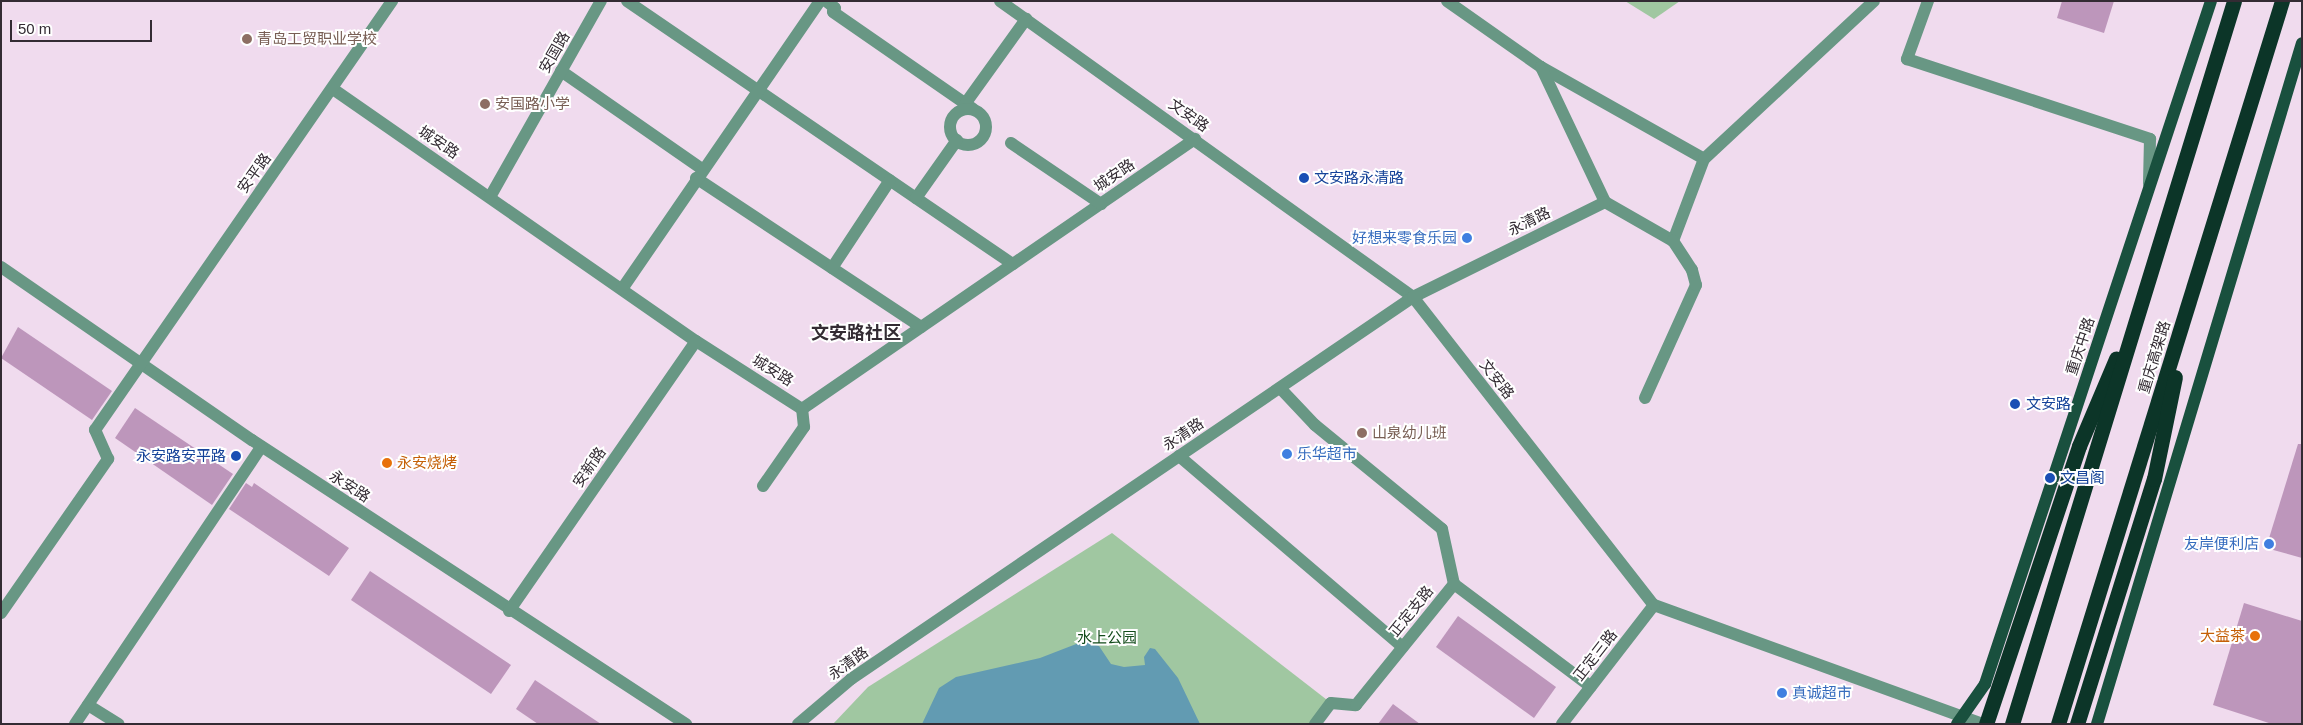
<!DOCTYPE html>
<meta charset="utf-8">
<style>
body{margin:0}
#map{position:relative;width:2303px;height:725px;overflow:hidden;background:#f0dbee;font-family:Arial,"Noto Sans SC",sans-serif}
div>[style]{position:absolute}
.green>*{inset:0;background:#a0c7a1}
.water>*{inset:0;background:#629bb2}
.building>*{inset:0;background:#bd96bb}
.minor>*{height:12px;margin:-6px;padding:0 6px;transform-origin:6px;border-radius:6px;background:#689784}
.minor>.ring{margin:-6px;padding:0;box-sizing:content-box;background:none;border:12px solid #689784;border-radius:50%}
.major>*{height:12px;margin:-6px;padding:0 6px;transform-origin:6px;border-radius:6px;background:#19503e}
.highway>*{height:15px;margin:-7.5px;padding:0 7.5px;transform-origin:7.5px;border-radius:7.5px;background:#0c3528}
.dots>*{width:14px;height:14px;translate:-50% -50%;box-sizing:border-box;border:2px solid #fff;border-radius:50%}
span{translate:-50% -50%;white-space:nowrap;text-align:center;line-height:1.15;-webkit-text-stroke:4px #fff;paint-order:stroke}
.education-label{font-size:15px;color:#785e54}
.left{translate:0 -50%;text-align:left}
.street-label{font-size:15px;color:#332b33}
.transit-label{font-size:15px;color:#164399}
.right{translate:-100% -50%;text-align:right}
.shop-label{font-size:15px;color:#366cbe}
.food-label{font-size:15px;color:#c56008}
.park-label{font-size:15px;color:#134c1b}
.quarter-label{font-size:18px;color:#332b33;font-weight:700}
.frame{position:absolute;inset:0;border:2px solid #332b33;pointer-events:none}
.scale{position:absolute;left:10px;top:20px;width:142px;height:22px;box-sizing:border-box;border:2px solid #332b33;border-top:0;padding-left:6px;font-size:15px;line-height:18px;white-space:nowrap;color:#332b33;-webkit-text-stroke:4px #fff;paint-order:stroke}
</style>
<div id="map">
<div class="green">
<i style="clip-path:polygon(1625px 1px,1680px 1px,1654px 19px)"></i>
<i style="clip-path:polygon(1112px 533px,1331px 703px,1316px 724px,833px 724px,868px 687px)"></i>
</div>
<div class="water">
<i style="clip-path:polygon(1084px 641px,1099px 646px,1111px 664px,1124px 667px,1145px 665px,1144px 657px,1150px 648px,1155px 649px,1178px 678px,1200px 724px,922px 724px,939px 688px,956px 677px,1040px 658px)"></i>
</div>
<div class="building">
<i style="clip-path:polygon(2062px 1px,2114px 1px,2104px 33px,2057px 18px)"></i>
<i style="clip-path:polygon(18px 327px,112px 391px,92px 420px,1px 358px)"></i>
<i style="clip-path:polygon(135px 408px,233px 474px,212px 505px,115px 438px)"></i>
<i style="clip-path:polygon(2298px 444px,2302px 444px,2302px 558px,2266px 548px)"></i>
<i style="clip-path:polygon(246px 483px,252px 487px,254px 483px,349px 548px,329px 576px,229px 509px)"></i>
<i style="clip-path:polygon(370px 571px,511px 665px,491px 694px,351px 600px)"></i>
<i style="clip-path:polygon(2244px 603px,2302px 621px,2302px 724px,2272px 724px,2213px 705px)"></i>
<i style="clip-path:polygon(1458px 616px,1556px 687px,1534px 718px,1436px 647px)"></i>
<i style="clip-path:polygon(535px 680px,601px 724px,538px 724px,516px 709px)"></i>
<i style="clip-path:polygon(1393px 704px,1420px 724px,1378px 724px)"></i>
</div>
<div class="minor">
<i style="left:627px;top:1px;width:467px;rotate:34.3deg"></i>
<i style="left:826px;top:1px;width:11px;rotate:38deg"></i>
<i style="left:835px;top:8px;width:4px;rotate:117deg"></i>
<i style="left:833px;top:12px;width:170px;rotate:34.7deg"></i>
<i style="left:1000px;top:1px;width:508px;rotate:35.63deg"></i>
<i style="left:1413px;top:297px;width:391px;rotate:52deg"></i>
<i style="left:1654px;top:605px;width:350px;rotate:19.9deg"></i>
<i style="left:1447px;top:1px;width:115px;rotate:35.1deg"></i>
<i style="left:1541px;top:67px;width:187px;rotate:29.4deg"></i>
<i style="left:1928px;top:1px;width:62px;rotate:109.9deg"></i>
<i style="left:1907px;top:59px;width:256px;rotate:18.2deg"></i>
<i style="left:2150px;top:139px;width:45px;rotate:91.3deg"></i>
<i style="left:1541px;top:67px;width:149px;rotate:64.6deg"></i>
<i style="left:1605px;top:202px;width:78px;rotate:29.8deg"></i>
<i style="left:1673px;top:241px;width:88px;rotate:-69.3deg"></i>
<i style="left:1704px;top:159px;width:232px;rotate:-42.9deg"></i>
<i style="left:561px;top:71px;width:172px;rotate:34.8deg"></i>
<i style="left:333px;top:89px;width:442px;rotate:34.8deg"></i>
<i style="left:696px;top:341px;width:126px;rotate:32.7deg"></i>
<i style="left:802px;top:409px;width:477px;rotate:-34.5deg"></i>
<i style="left:965px;top:104px;width:105px;rotate:-54.3deg"></i>
<i class="ring" style="left:950px;top:109px;width:24px;height:24px"></i>
<i style="left:1011px;top:143px;width:109px;rotate:34.1deg"></i>
<i style="left:696px;top:178px;width:270px;rotate:33.5deg"></i>
<i style="left:490px;top:197px;width:225px;rotate:-60.5deg"></i>
<i style="left:916px;top:198px;width:71px;rotate:-54.7deg"></i>
<i style="left:1px;top:267px;width:305px;rotate:34.6deg"></i>
<i style="left:252px;top:440px;width:519px;rotate:33.2deg"></i>
<i style="left:832px;top:268px;width:105px;rotate:-56.6deg"></i>
<i style="left:622px;top:289px;width:349px;rotate:-55.5deg"></i>
<i style="left:1280px;top:388px;width:51px;rotate:46.6deg"></i>
<i style="left:1315px;top:425px;width:164px;rotate:39.3deg"></i>
<i style="left:1442px;top:529px;width:56px;rotate:77.7deg"></i>
<i style="left:1645px;top:398px;width:124px;rotate:-65.7deg"></i>
<i style="left:1696px;top:285px;width:16px;rotate:-105deg"></i>
<i style="left:1692px;top:270px;width:35px;rotate:-123deg"></i>
<i style="left:1179px;top:456px;width:294px;rotate:40.5deg"></i>
<i style="left:763px;top:486px;width:72px;rotate:-55.2deg"></i>
<i style="left:804px;top:427px;width:18px;rotate:-96deg"></i>
<i style="left:509px;top:611px;width:328px;rotate:-55.3deg"></i>
<i style="left:1px;top:613px;width:188px;rotate:-55.2deg"></i>
<i style="left:108px;top:459px;width:32px;rotate:-114deg"></i>
<i style="left:95px;top:430px;width:522px;rotate:-55.3deg"></i>
<i style="left:88px;top:705px;width:36px;rotate:32deg"></i>
<i style="left:75px;top:724px;width:334px;rotate:-56.1deg"></i>
<i style="left:798px;top:724px;width:70px;rotate:-40.3deg"></i>
<i style="left:851px;top:679px;width:680px;rotate:-34.2deg"></i>
<i style="left:1413px;top:297px;width:214px;rotate:-26.3deg"></i>
<i style="left:1315px;top:724px;width:26px;rotate:-53deg"></i>
<i style="left:1331px;top:703px;width:25px;rotate:5deg"></i>
<i style="left:1356px;top:705px;width:156px;rotate:-51deg"></i>
<i style="left:1454px;top:584px;width:171px;rotate:36.9deg"></i>
<i style="left:1562px;top:724px;width:150px;rotate:-52.3deg"></i>
</div>
<div class="major">
<i style="left:1957px;top:724px;width:49px;rotate:-55deg"></i>
<i style="left:1985px;top:684px;width:719px;rotate:-71.69deg"></i>
<i style="left:2097px;top:724px;width:711px;rotate:-73.25deg"></i>
</div>
<div class="highway">
<i style="left:1986px;top:724px;width:293px;rotate:-71.5deg"></i>
<i style="left:2079px;top:446px;width:95px;rotate:-67deg"></i>
<i style="left:2012px;top:724px;width:756px;rotate:-72.93deg"></i>
<i style="left:2058px;top:724px;width:757px;rotate:-72.79deg"></i>
<i style="left:2077px;top:724px;width:257px;rotate:-72.6deg"></i>
<i style="left:2154px;top:479px;width:104px;rotate:-78.4deg"></i>
</div>
<div class="dots">
<i style="left:247px;top:39px;background:#8d6e63"></i>
<i style="left:485px;top:104px;background:#8d6e63"></i>
<i style="left:1304px;top:178px;background:#1a4fb4"></i>
<i style="left:1467px;top:238px;background:#3f7fe0"></i>
<i style="left:2015px;top:404px;background:#1a4fb4"></i>
<i style="left:1362px;top:433px;background:#8d6e63"></i>
<i style="left:1287px;top:454px;background:#3f7fe0"></i>
<i style="left:236px;top:456px;background:#1a4fb4"></i>
<i style="left:387px;top:463px;background:#e8710a"></i>
<i style="left:2050px;top:478px;background:#1a4fb4"></i>
<i style="left:2269px;top:544px;background:#3f7fe0"></i>
<i style="left:2255px;top:636px;background:#e8710a"></i>
<i style="left:1782px;top:693px;background:#3f7fe0"></i>
</div>
<div class="education-label">
<span class="left" style="left:257px;top:39px">青岛工贸职业学校</span>
<span class="left" style="left:495px;top:104px">安国路小学</span>
<span class="left" style="left:1372px;top:433px">山泉幼儿班</span>
</div>
<div class="street-label">
<span style="left:554px;top:52px;rotate:-60deg">安国路</span>
<span style="left:1189px;top:115px;rotate:35deg">文安路</span>
<span style="left:439px;top:142px;rotate:34deg">城安路</span>
<span style="left:254px;top:173px;rotate:-54deg">安平路</span>
<span style="left:1114px;top:175px;rotate:-34deg">城安路</span>
<span style="left:1529px;top:221px;rotate:-26deg">永清路</span>
<span style="left:2080px;top:346px;rotate:-72deg">重庆中路</span>
<span style="left:2154px;top:357px;rotate:-73deg">重庆高架路</span>
<span style="left:773px;top:370px;rotate:32deg">城安路</span>
<span style="left:1497px;top:379px;rotate:52deg">文安路</span>
<span style="left:1183px;top:434px;rotate:-34deg">永清路</span>
<span style="left:589px;top:467px;rotate:-55deg">安新路</span>
<span style="left:350px;top:486px;rotate:33deg">永安路</span>
<span style="left:1411px;top:611px;rotate:-51deg">正定支路</span>
<span style="left:1595px;top:655px;rotate:-52deg">正定三路</span>
<span style="left:848px;top:663px;rotate:-36deg">永清路</span>
</div>
<div class="transit-label">
<span class="left" style="left:1314px;top:178px">文安路永清路</span>
<span class="left" style="left:2026px;top:404px">文安路</span>
<span class="right" style="left:226px;top:456px">永安路安平路</span>
<span class="left" style="left:2060px;top:478px">文昌阁</span>
</div>
<div class="shop-label">
<span class="right" style="left:1457px;top:238px">好想来零食乐园</span>
<span class="left" style="left:1297px;top:454px">乐华超市</span>
<span class="right" style="left:2259px;top:544px">友岸便利店</span>
<span class="left" style="left:1792px;top:693px">真诚超市</span>
</div>
<div class="food-label">
<span class="left" style="left:397px;top:463px">永安烧烤</span>
<span class="right" style="left:2245px;top:636px">大益茶</span>
</div>
<div class="park-label">
<span style="left:1107px;top:638px">水上公园</span>
</div>
<div class="quarter-label">
<span style="left:856px;top:333px">文安路社区</span>
</div>
<div class="frame"></div>
<div class="scale">50 m</div>
</div>
